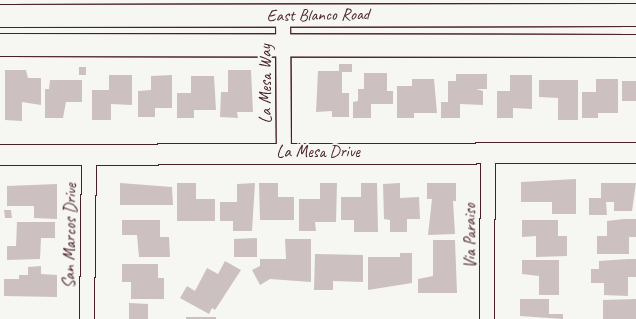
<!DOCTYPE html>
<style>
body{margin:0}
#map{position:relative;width:636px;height:319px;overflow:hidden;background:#f6f6f2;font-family:Caveat,sans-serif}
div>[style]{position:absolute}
.building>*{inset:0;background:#ccc1c0}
.roads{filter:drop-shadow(1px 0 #4a1f2b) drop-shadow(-1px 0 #4a1f2b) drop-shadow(0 1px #4a1f2b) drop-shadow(0 -1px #4a1f2b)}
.street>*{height:14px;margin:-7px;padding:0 7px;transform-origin:7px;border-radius:7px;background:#f6f6f2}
.secondary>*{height:20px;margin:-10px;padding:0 10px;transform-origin:10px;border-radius:10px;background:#f6f6f2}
.highway>*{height:22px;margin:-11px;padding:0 11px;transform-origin:11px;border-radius:11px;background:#f6f6f2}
span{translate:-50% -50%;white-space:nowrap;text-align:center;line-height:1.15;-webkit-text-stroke:4px #f6f6f2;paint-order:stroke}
.street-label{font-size:17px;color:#4a1f2b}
</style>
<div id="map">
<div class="building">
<i style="clip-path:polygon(339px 64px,352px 64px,352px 72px,342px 72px,342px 93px,349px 93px,349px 117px,332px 117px,332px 111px,316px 112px,318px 71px,339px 71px)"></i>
<i style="clip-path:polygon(79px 67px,86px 67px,86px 75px,79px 75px)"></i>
<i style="clip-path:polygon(5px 70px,26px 70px,28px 78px,41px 78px,41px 105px,22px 102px,22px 121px,5px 120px)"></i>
<i style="clip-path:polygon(228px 70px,251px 70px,253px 112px,237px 112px,238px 118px,220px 117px,221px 92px,228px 92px)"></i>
<i style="clip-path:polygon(364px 73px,387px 73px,387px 91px,393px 91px,393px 104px,371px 104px,371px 118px,353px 118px,353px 102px,358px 101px,358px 89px,364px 89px)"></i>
<i style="clip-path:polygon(456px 74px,487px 74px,487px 89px,476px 89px,483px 91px,483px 105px,460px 104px,460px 118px,441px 118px,441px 102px,448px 102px,448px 81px,456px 81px)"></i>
<i style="clip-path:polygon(109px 75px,132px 75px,132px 105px,111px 104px,111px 120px,92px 120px,92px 90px,109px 90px)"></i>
<i style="clip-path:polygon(172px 75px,172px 108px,155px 108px,155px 117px,138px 117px,138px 91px,151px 90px,151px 76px)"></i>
<i style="clip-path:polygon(510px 75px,532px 75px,532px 109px,513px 108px,513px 118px,497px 118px,497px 91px,510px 91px)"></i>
<i style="clip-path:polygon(191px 76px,214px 76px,216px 110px,194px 110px,194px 118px,177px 118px,177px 93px,191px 93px)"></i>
<i style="clip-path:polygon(412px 79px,434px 79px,437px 113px,414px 113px,414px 118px,397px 118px,397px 86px,412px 86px)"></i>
<i style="clip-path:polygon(596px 79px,618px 79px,618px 113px,598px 113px,598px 118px,582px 118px,582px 92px,596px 92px)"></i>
<i style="clip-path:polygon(50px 80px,82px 80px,82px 102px,66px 102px,63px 118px,45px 118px,45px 89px,49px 89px)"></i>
<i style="clip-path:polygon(539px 80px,578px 80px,578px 120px,558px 120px,558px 98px,539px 97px)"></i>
<i style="clip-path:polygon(622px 81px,636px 81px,636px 101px,622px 101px)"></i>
<i style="clip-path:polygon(576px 179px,576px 214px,552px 214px,552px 202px,521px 202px,521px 182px)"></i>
<i style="clip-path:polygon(120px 183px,172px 187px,173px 205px,120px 205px)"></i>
<i style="clip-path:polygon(177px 183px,196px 183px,196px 199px,215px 199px,215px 221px,177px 221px)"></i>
<i style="clip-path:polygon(255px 183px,252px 231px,233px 231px,233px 221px,220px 221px,220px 202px,237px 202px,237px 184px)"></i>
<i style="clip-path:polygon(259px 183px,278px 183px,278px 197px,294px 197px,294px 220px,260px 220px)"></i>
<i style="clip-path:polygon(320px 183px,337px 183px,336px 222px,315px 222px,316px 231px,299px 231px,299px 199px,320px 199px)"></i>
<i style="clip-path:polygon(361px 183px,377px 183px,378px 232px,354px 232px,354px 220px,341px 220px,341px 197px,361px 197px)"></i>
<i style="clip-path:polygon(400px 183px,400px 198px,419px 197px,420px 219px,407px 219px,407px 232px,390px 232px,390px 220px,384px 219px,383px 184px)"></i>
<i style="clip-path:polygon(427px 183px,456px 183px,456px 201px,453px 201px,455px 234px,428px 235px,432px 199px,427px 199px)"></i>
<i style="clip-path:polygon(601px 183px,636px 183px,632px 211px,614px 211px,614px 202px,606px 202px,607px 215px,589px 215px,589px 198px,601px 198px)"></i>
<i style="clip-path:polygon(57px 184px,57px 219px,34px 218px,34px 206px,7px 206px,7px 186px)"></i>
<i style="clip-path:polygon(4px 210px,11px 210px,12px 218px,5px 218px)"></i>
<i style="clip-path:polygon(624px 219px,636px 219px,636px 237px,629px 237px,629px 254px,597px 254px,597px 236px,607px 236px,607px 221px)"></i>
<i style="clip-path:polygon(122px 220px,160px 220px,160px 237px,169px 237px,170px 257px,139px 257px,137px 235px,122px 235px)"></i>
<i style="clip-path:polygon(522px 220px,558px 220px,558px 236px,567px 236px,567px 256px,536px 257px,536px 236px,522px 237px)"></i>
<i style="clip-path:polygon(17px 222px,55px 222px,55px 238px,41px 238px,40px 259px,7px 260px,7px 246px,16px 246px)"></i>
<i style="clip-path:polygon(257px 238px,257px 257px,234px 257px,234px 239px)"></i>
<i style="clip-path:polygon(285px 239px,311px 239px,311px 282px,270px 279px,260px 285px,252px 270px,260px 266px,260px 259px,286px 259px)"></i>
<i style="clip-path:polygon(433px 240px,455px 240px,457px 293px,418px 293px,418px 279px,433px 276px)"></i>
<i style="clip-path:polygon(400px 253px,412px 253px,412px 283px,368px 290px,368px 257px,400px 257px)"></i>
<i style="clip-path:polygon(315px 254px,363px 255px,363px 282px,333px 281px,333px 290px,314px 290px)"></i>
<i style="clip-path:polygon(628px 259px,636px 259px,636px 277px,628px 277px,628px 296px,604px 295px,604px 283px,591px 283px,591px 269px,599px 269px,599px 261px)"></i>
<i style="clip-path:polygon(522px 260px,559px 260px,559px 295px,539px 295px,539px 276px,522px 274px)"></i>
<i style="clip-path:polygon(225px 261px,241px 270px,215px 310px,212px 308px,209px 314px,180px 298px,187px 286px,195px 291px,207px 268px,218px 274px)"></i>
<i style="clip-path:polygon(122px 264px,158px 264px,158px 278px,164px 278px,164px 299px,131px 299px,131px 282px,122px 282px)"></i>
<i style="clip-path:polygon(41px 266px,41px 274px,57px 275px,57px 297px,4px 296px,4px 279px,19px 279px,19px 275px,28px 275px,28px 267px)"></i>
<i style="clip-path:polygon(520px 299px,549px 299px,549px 314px,563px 314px,563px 319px,520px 316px)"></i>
<i style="clip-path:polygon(636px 299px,636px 319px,603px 319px,603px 300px)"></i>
<i style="clip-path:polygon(129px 303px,148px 304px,148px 319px,129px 319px)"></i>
<i style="clip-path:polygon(186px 317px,216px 317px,216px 319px,186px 319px)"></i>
</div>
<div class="roads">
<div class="street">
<i style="left:283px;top:16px;width:136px;rotate:89.6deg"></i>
<i style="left:87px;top:319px;width:166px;rotate:-89.3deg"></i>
<i style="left:487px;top:319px;width:166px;rotate:-89.7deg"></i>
</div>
<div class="secondary">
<i style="left:0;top:155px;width:636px;rotate:-0.18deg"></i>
</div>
<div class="highway">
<i style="left:0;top:16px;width:636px;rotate:-0.09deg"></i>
<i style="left:0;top:45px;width:636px;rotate:0.09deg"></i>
</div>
</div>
<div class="street-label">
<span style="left:318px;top:15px;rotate:-1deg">East Blanco Road</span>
<span style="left:266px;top:84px;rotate:-90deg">La Mesa Way</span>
<span style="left:318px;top:152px">La Mesa Drive</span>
<span style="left:70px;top:236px;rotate:-89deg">San Marcos Drive</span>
<span style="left:470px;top:236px;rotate:-90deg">Via Paraiso</span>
</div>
</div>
